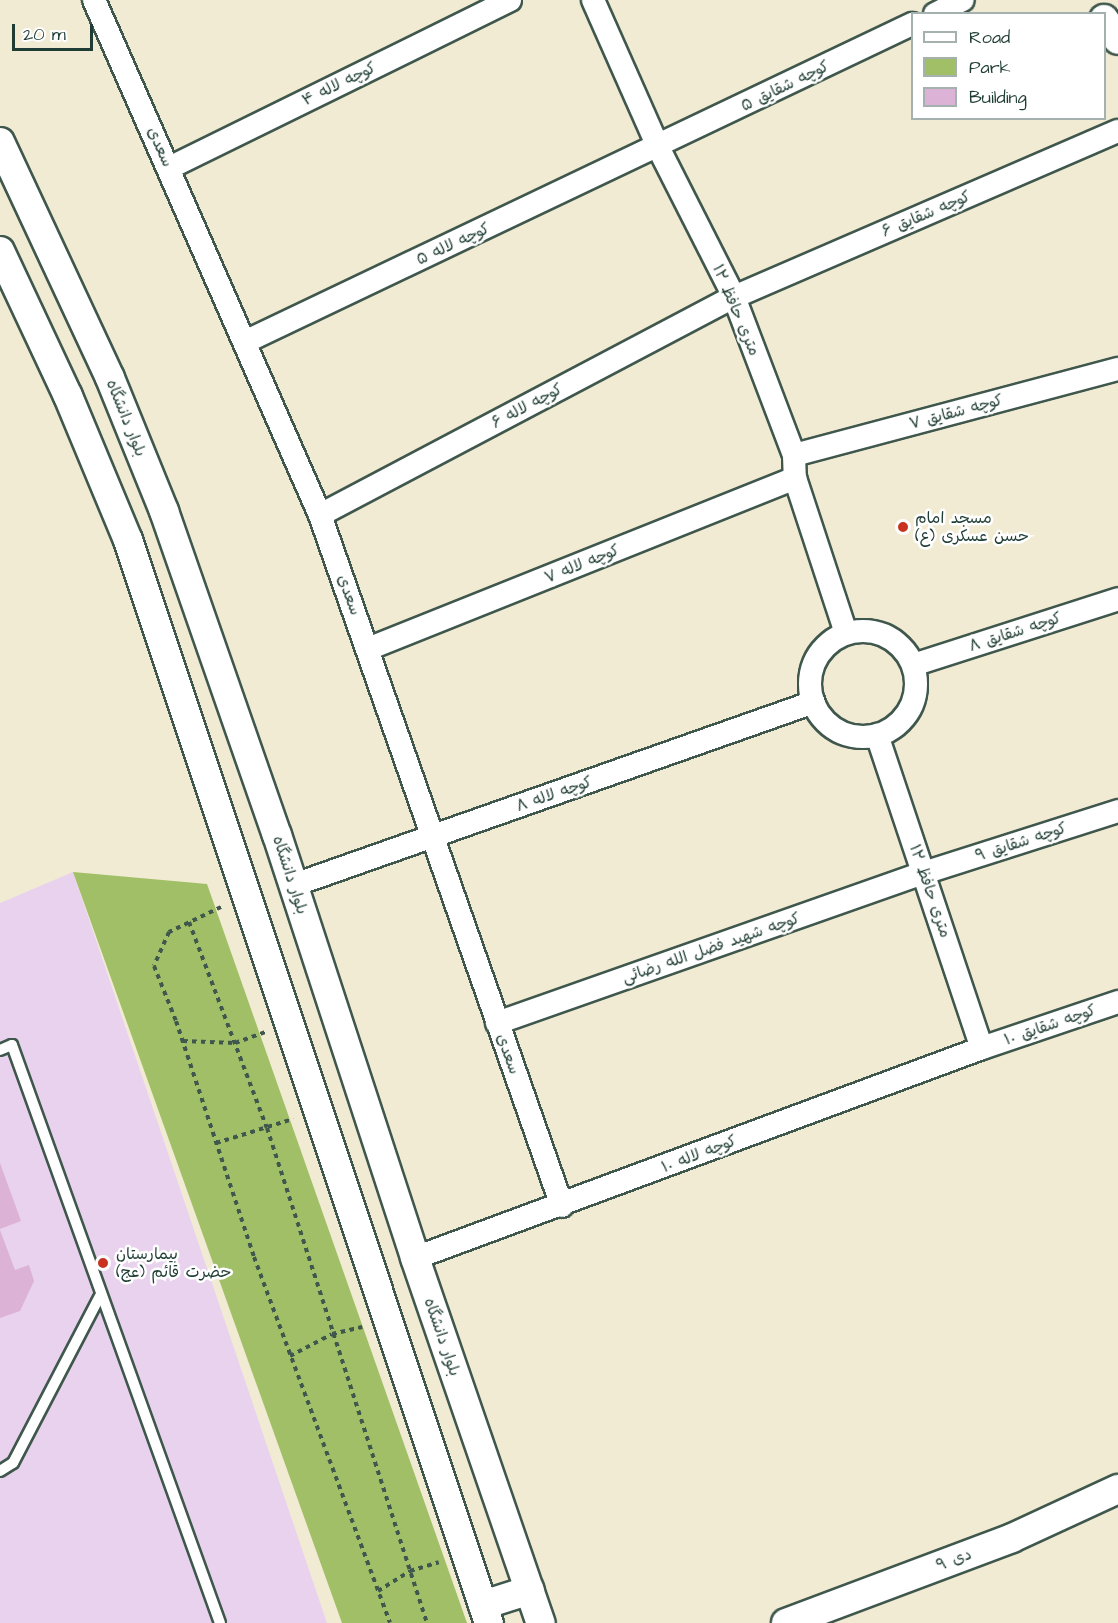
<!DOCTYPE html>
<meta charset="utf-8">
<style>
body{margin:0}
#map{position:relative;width:1118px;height:1623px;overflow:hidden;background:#f2ebd4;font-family:"Architects Daughter","Playpen Sans Arabic",sans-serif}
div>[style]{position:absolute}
.built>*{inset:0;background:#e9d2ed}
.green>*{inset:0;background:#a1bf67}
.building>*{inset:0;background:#dcb2d6}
.path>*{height:4px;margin-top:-2px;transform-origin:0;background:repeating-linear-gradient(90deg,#3f574c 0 4.5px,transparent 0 9px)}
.roads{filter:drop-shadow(2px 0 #3f574c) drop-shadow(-2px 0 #3f574c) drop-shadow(0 2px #3f574c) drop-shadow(0 -2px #3f574c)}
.service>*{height:10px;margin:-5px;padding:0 5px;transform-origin:5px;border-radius:5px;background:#fff}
.minor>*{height:22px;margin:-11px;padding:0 11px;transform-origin:11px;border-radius:11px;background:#fff}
.minor>.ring{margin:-11px;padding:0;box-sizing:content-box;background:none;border:22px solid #fff;border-radius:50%}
.tertiary>*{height:28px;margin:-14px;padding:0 14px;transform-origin:14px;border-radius:14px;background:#fff}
.dots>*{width:16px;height:16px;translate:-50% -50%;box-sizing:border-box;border:3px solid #fff;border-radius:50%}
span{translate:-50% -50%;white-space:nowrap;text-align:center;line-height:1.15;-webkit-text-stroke:5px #fff;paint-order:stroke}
.street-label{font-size:16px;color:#1f3d34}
.poi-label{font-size:16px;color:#1f3d34}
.left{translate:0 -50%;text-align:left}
.legend{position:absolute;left:911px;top:12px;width:195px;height:108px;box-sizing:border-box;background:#fff;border:2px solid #a5b1ae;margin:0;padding:8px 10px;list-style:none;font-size:18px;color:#1f3d34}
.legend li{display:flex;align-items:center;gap:12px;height:30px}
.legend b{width:30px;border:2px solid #a5b1ae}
.scale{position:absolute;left:12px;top:24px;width:81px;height:27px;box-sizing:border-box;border:3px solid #1f3d34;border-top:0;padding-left:8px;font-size:18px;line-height:21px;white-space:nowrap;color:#1f3d34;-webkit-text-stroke:4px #fff;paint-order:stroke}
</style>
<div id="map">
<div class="built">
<i style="clip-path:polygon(73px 872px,327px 1623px,0 1623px,0 903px)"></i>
</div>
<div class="green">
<i style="clip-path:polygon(73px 872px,207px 884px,467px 1623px,342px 1623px)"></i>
</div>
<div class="building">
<i style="clip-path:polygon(0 1163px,21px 1221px,0 1229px)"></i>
<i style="clip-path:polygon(0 1230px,15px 1270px,29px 1265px,34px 1281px,20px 1311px,0 1318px)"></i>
</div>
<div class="path">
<i style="left:221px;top:907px;width:58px;rotate:154.3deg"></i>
<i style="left:169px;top:932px;width:37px;rotate:114deg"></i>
<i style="left:154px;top:966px;width:59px;rotate:68.2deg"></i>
<i style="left:176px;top:1021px;width:249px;rotate:71.7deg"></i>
<i style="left:254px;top:1257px;width:390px;rotate:69.6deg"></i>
<i style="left:189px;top:922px;width:220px;rotate:69.3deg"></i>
<i style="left:267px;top:1128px;width:520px;rotate:72.09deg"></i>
<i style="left:183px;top:1041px;width:52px;rotate:2.2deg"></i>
<i style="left:235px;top:1043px;width:32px;rotate:-20deg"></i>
<i style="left:216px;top:1143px;width:81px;rotate:-17.3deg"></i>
<i style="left:290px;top:1356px;width:47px;rotate:-27.6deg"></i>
<i style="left:332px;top:1334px;width:31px;rotate:-13deg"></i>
<i style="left:378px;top:1591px;width:38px;rotate:-32deg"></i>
<i style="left:410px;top:1571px;width:30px;rotate:-17deg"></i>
</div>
<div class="roads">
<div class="service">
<i style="left:0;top:1050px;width:13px;rotate:-23deg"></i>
<i style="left:12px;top:1045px;width:614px;rotate:70.21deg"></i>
<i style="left:0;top:1471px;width:15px;rotate:-32deg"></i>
<i style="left:13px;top:1463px;width:188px;rotate:-62.5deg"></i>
</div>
<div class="minor">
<i style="left:94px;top:0;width:562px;rotate:66.31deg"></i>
<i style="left:320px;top:515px;width:732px;rotate:70.7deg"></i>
<i style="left:593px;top:0;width:161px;rotate:66.1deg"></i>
<i style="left:658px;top:147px;width:168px;rotate:63.1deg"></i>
<i style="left:734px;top:297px;width:169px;rotate:69.2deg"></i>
<i style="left:794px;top:455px;width:23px;rotate:88deg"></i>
<i style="left:795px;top:478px;width:163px;rotate:71.8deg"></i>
<i style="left:935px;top:14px;width:31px;rotate:-27deg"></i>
<i style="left:169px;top:168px;width:380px;rotate:-26.2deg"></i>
<i style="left:247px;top:341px;width:737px;rotate:-25.49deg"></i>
<i style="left:794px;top:455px;width:335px;rotate:-14.9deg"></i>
<i style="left:320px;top:515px;width:468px;rotate:-27.8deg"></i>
<i style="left:734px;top:297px;width:418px;rotate:-23.4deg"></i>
<i class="ring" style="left:810px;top:631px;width:84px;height:84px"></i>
<i style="left:368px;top:649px;width:460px;rotate:-21.8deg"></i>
<i style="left:913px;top:665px;width:215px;rotate:-17.8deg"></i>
<i style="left:877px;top:735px;width:330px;rotate:71.5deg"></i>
<i style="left:294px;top:885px;width:551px;rotate:-19.39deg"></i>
<i style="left:497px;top:1023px;width:453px;rotate:-19.4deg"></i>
<i style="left:924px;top:873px;width:204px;rotate:-17.7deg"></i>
<i style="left:415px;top:1258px;width:605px;rotate:-20.32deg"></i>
<i style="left:982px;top:1048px;width:144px;rotate:-18.7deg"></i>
</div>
<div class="tertiary">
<i style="left:1104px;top:19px;width:25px;rotate:56deg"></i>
<i style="left:0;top:142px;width:260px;rotate:65deg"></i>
<i style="left:110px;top:378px;width:144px;rotate:67.9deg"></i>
<i style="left:164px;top:511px;width:343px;rotate:70.8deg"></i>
<i style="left:277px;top:835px;width:445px;rotate:71.9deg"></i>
<i style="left:415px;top:1258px;width:386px;rotate:71deg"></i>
<i style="left:0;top:251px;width:160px;rotate:64.9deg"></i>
<i style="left:68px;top:396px;width:156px;rotate:67.4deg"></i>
<i style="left:128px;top:540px;width:1142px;rotate:71.57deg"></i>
<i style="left:483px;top:1605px;width:49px;rotate:-17.7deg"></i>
<i style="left:786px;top:1623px;width:241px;rotate:-20.6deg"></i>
<i style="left:1012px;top:1538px;width:117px;rotate:-24.8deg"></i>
</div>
</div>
<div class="dots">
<i style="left:903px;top:527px;background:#c8321e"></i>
<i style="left:103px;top:1263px;background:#c8321e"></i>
</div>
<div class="street-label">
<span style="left:339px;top:84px;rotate:-26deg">کوچه لاله ۴</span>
<span style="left:785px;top:86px;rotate:-26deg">کوچه شقایق ۵</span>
<span style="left:160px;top:147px;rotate:66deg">سعدی</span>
<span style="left:926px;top:214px;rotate:-23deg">کوچه شقایق ۶</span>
<span style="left:453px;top:244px;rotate:-25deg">کوچه لاله ۵</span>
<span style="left:736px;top:310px;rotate:67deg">۱۲ متری حافظ</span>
<span style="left:527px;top:406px;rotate:-28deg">کوچه لاله ۶</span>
<span style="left:956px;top:412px;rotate:-15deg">کوچه شقایق ۷</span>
<span style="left:126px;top:418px;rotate:68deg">بلوار دانشگاه</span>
<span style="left:582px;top:564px;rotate:-22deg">کوچه لاله ۷</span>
<span style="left:349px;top:595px;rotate:70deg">سعدی</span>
<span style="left:1015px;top:632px;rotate:-18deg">کوچه شقایق ۸</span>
<span style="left:554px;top:794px;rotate:-19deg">کوچه لاله ۸</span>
<span style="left:1021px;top:842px;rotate:-18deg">کوچه شقایق ۹</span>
<span style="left:290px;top:875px;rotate:72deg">بلوار دانشگاه</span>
<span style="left:930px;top:891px;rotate:71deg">۱۲ متری حافظ</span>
<span style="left:711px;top:948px;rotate:-19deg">کوچه شهید فضل الله رضائی</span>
<span style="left:1050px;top:1025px;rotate:-19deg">کوچه شقایق ۱۰</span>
<span style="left:508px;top:1054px;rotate:70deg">سعدی</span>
<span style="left:699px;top:1154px;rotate:-21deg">کوچه لاله ۱۰</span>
<span style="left:442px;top:1337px;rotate:71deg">بلوار دانشگاه</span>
<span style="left:954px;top:1560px;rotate:-21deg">۹ دی</span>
</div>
<div class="poi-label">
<span class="left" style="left:915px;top:527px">مسجد امام<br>حسن عسکری (ع)</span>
<span class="left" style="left:116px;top:1263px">بیمارستان<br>حضرت قائم (عج)</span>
</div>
<ul class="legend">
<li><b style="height:8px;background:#fff"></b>Road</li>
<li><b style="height:16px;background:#a1bf67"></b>Park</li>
<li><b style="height:16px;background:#dcb2d6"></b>Building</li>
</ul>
<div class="scale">20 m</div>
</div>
